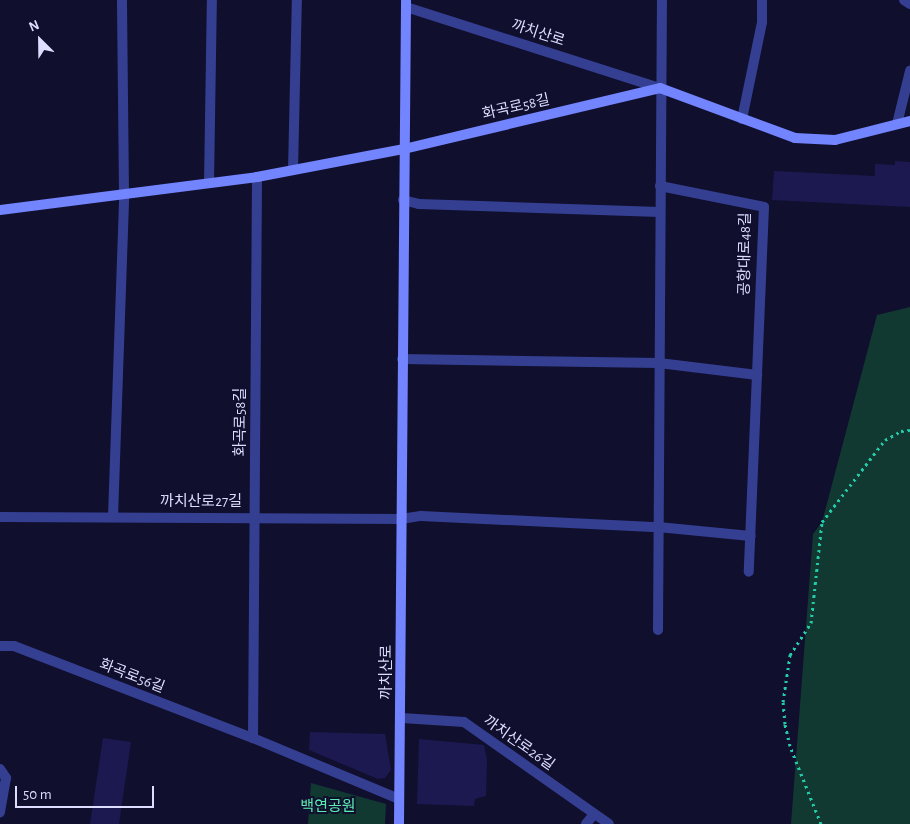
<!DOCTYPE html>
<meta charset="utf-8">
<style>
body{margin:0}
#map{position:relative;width:910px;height:824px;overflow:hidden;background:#100f2e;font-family:"Alegreya Sans","Noto Sans KR",sans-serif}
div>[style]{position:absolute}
.green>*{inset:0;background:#113932}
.building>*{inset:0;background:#1c1951}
.path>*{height:3px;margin-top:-1.5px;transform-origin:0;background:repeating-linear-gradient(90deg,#24cba8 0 2.5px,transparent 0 6.5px)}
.lane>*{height:10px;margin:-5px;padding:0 5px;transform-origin:5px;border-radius:5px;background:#353f92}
.street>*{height:10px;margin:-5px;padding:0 5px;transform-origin:5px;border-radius:5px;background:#353f92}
.secondary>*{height:10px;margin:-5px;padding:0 5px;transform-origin:5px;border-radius:5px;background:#7384ff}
span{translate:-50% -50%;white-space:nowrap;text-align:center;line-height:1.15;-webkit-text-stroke:4px #100f2e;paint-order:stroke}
.street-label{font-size:15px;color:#dcddff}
.park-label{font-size:15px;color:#5aedb2}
.north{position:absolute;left:15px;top:15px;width:50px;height:50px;-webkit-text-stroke:4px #100f2e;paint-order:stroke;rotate:337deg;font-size:14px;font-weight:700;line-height:20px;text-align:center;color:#dcddff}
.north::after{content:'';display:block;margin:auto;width:18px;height:22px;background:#dcddff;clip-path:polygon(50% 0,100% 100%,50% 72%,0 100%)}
.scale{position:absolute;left:15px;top:786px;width:139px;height:22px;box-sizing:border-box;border:2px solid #dcddff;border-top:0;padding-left:6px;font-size:15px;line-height:18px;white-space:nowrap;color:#dcddff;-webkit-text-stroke:4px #100f2e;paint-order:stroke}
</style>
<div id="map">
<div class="green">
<i style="clip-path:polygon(910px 307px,910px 824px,791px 824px,813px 534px,822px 522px,877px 315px)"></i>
<i style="clip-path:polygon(311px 783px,386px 804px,385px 824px,308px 824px)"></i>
</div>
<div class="building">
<i style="clip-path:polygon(895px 161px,910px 162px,910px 207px,772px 200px,774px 171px,875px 176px,875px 164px,895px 165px)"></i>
<i style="clip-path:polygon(310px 732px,385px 734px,391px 770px,385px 778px,378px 779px,309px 750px)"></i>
<i style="clip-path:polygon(103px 738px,131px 742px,119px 824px,90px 824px)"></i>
<i style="clip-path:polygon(419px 739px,484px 745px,487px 760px,486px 796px,475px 799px,474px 806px,417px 804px)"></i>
</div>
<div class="path">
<i style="left:821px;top:824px;width:84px;rotate:-111.7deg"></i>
<i style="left:790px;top:746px;width:23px;rotate:-103deg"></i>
<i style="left:785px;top:724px;width:22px;rotate:-95deg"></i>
<i style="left:783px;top:702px;width:48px;rotate:-81.5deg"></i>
<i style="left:790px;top:655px;width:38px;rotate:-57deg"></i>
<i style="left:811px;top:623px;width:102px;rotate:-83.8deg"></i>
<i style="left:822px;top:522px;width:103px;rotate:-52.5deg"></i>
<i style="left:885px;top:440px;width:18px;rotate:-29deg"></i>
<i style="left:901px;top:431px;width:9px;rotate:-6deg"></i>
</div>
<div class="lane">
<i style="left:904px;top:0;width:7px;rotate:34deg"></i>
<i style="left:742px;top:119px;width:99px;rotate:-78.3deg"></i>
<i style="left:762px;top:22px;width:22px;rotate:-90deg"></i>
<i style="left:897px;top:124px;width:55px;rotate:-76.2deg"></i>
</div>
<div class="street">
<i style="left:406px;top:7px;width:267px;rotate:17.7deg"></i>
<i style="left:293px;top:170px;width:170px;rotate:-88.7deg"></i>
<i style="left:209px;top:183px;width:183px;rotate:-89.1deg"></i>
<i style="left:660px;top:186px;width:106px;rotate:11.4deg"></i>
<i style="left:764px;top:207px;width:365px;rotate:92.4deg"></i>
<i style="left:403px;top:200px;width:16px;rotate:14deg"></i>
<i style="left:419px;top:204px;width:241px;rotate:1.9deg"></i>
<i style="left:402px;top:359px;width:257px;rotate:0.9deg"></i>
<i style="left:659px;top:363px;width:99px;rotate:7deg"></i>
<i style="left:0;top:517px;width:401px;rotate:0.3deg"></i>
<i style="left:401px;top:519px;width:20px;rotate:-9deg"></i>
<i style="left:421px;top:516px;width:237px;rotate:2.7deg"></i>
<i style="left:658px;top:527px;width:93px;rotate:5.5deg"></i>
<i style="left:113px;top:517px;width:323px;rotate:-88deg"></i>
<i style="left:124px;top:194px;width:194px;rotate:-90.6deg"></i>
<i style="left:658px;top:630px;width:630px;rotate:-89.64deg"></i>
<i style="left:0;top:646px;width:14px"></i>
<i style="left:14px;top:646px;width:256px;rotate:21.1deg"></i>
<i style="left:253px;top:738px;width:158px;rotate:22.7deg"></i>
<i style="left:402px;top:718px;width:62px;rotate:3.7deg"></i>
<i style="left:464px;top:722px;width:177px;rotate:35.1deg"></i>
<i style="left:253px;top:738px;width:561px;rotate:-89.59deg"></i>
<i style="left:0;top:769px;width:11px;rotate:56deg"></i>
<i style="left:6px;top:778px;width:35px;rotate:100deg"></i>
<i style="left:586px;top:824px;width:13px;rotate:-51deg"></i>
</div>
<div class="secondary">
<i style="left:0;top:210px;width:259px;rotate:-7.3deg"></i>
<i style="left:257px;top:177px;width:150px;rotate:-10.8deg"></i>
<i style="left:404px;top:149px;width:263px;rotate:-13.4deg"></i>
<i style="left:660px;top:88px;width:144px;rotate:20.3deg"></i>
<i style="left:795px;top:138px;width:40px;rotate:2.9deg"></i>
<i style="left:835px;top:140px;width:77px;rotate:-14.2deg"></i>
<i style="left:399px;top:824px;width:824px;rotate:-89.51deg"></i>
</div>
<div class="street-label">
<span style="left:538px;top:33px;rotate:18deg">까치산로</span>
<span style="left:516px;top:107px;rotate:-13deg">화곡로58길</span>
<span style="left:745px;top:254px;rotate:-89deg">공항대로48길</span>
<span style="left:241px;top:422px;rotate:-90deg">화곡로58길</span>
<span style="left:201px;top:502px">까치산로27길</span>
<span style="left:387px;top:672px;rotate:-90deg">까치산로</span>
<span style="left:132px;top:676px;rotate:21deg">화곡로56길</span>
<span style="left:519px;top:743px;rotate:35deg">까치산로26길</span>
</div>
<div class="park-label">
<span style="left:328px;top:807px">백연공원</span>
</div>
<div class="north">N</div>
<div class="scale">50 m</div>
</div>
